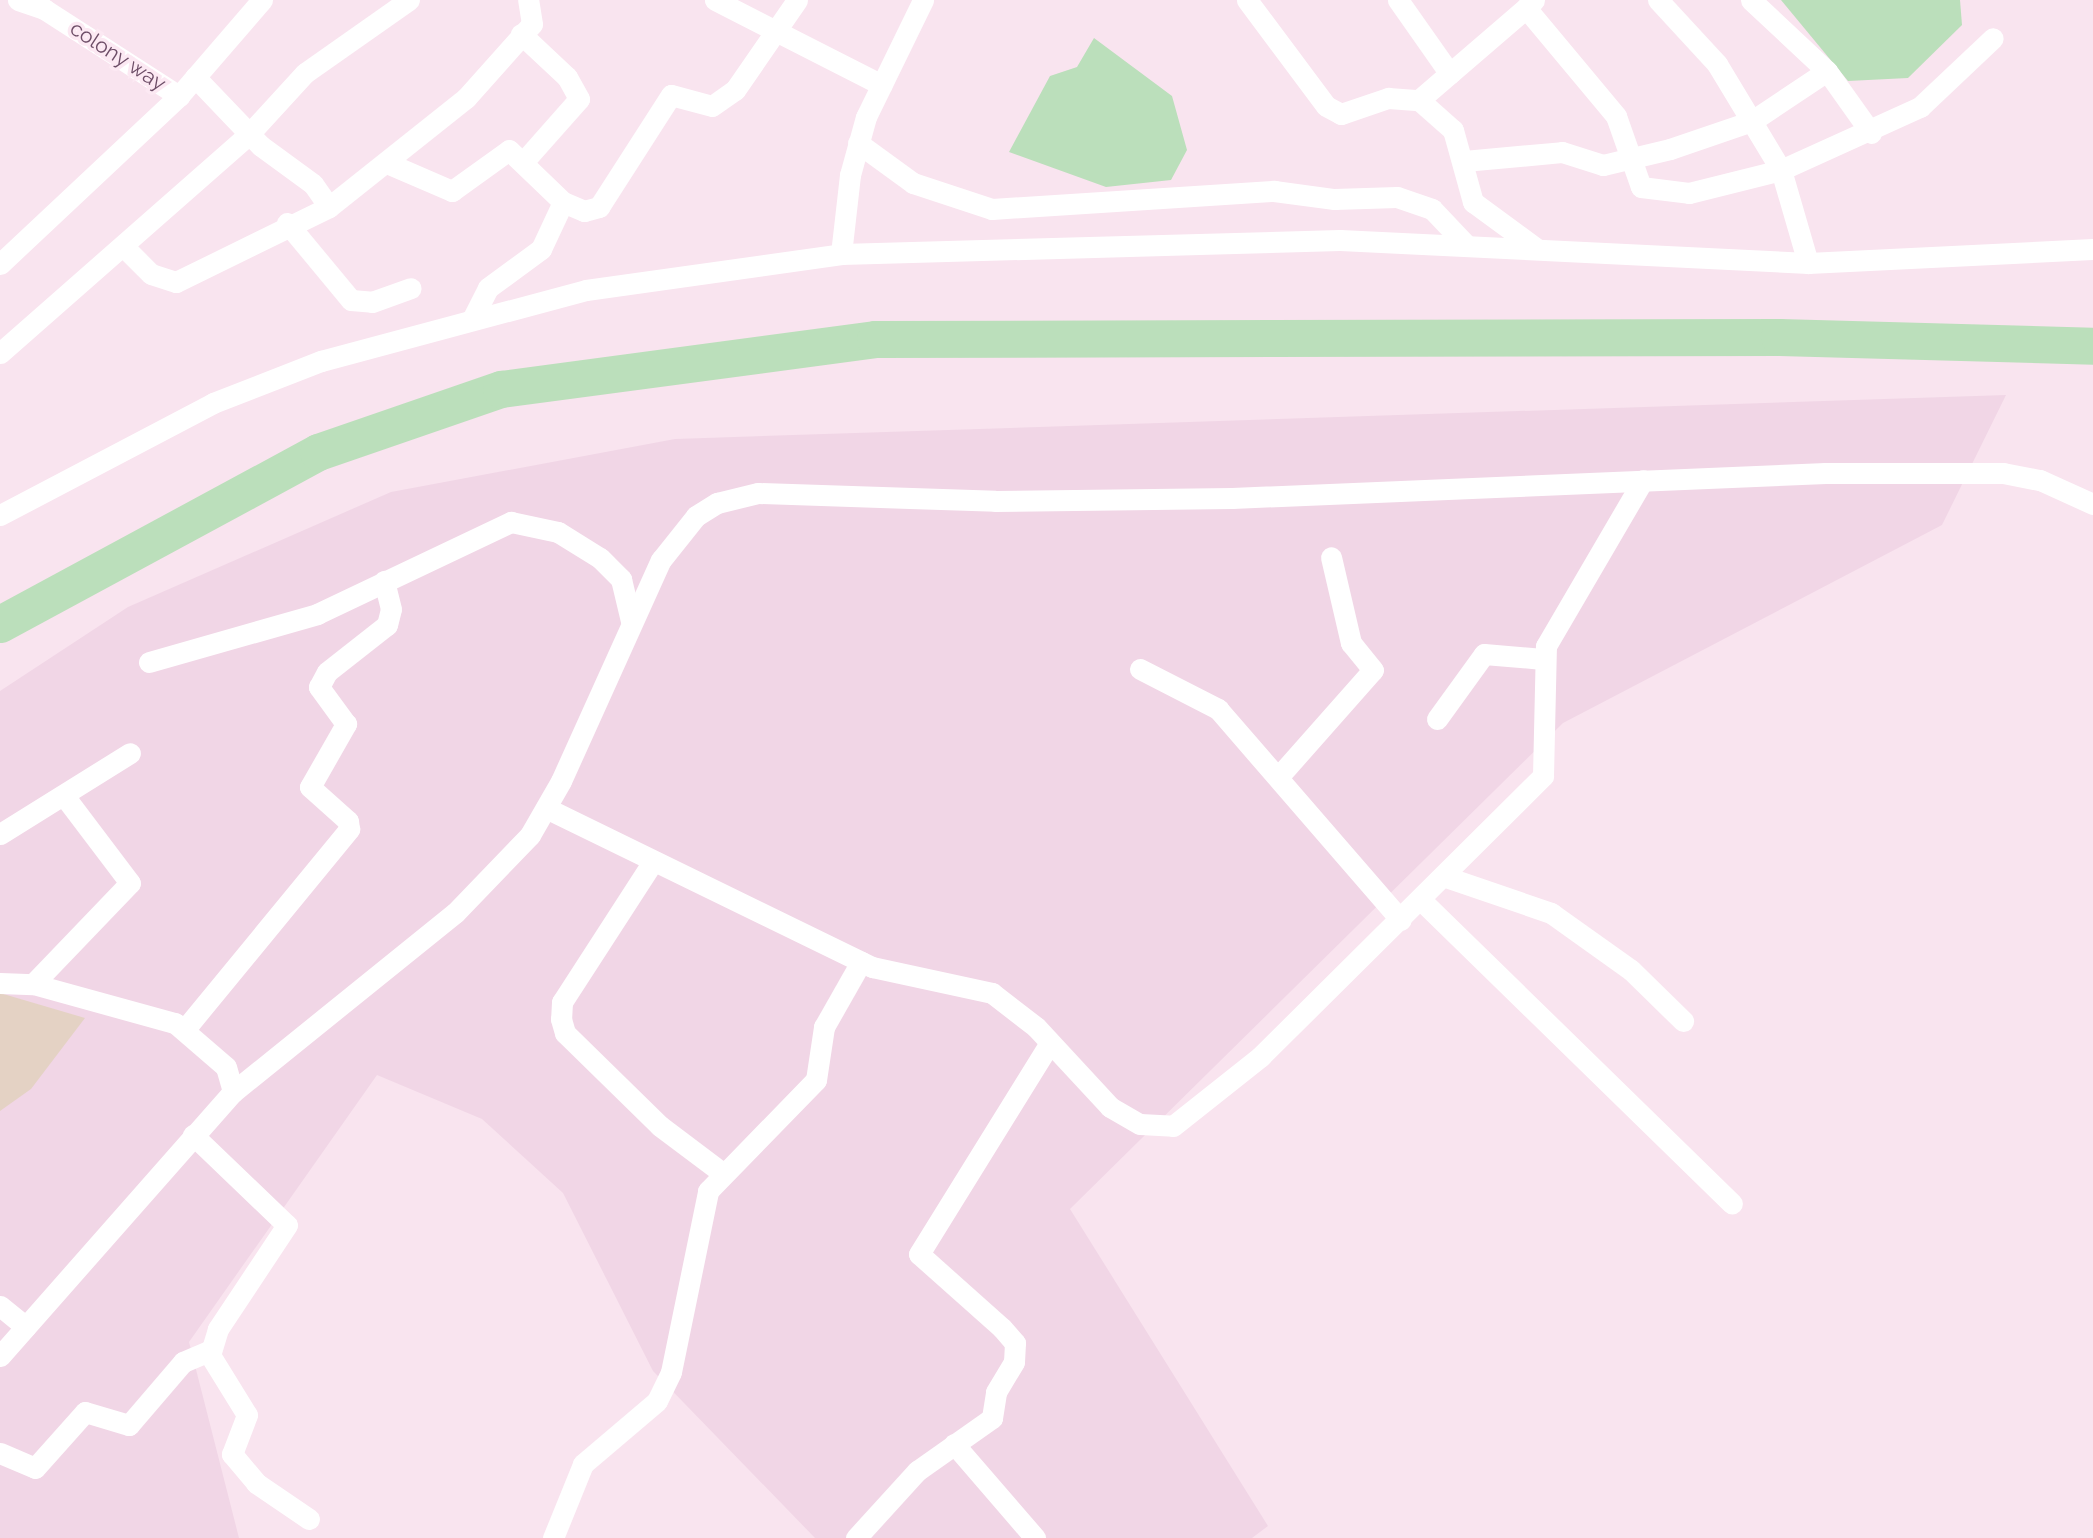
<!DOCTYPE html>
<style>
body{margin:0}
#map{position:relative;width:2093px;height:1538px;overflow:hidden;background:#f9e4ef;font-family:Raleway,sans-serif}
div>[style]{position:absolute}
.residential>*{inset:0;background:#f1d6e6}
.green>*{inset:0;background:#e4d2c4}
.water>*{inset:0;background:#bbdfbb}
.river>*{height:37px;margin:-18.5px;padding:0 18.5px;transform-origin:18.5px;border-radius:18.5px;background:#bbdfbb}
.minor>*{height:21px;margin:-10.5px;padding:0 10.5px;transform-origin:10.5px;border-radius:10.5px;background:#fff}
span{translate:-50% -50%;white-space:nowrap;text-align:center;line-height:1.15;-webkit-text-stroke:7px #fce9f3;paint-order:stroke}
.street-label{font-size:21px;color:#6d4d67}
</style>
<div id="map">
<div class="residential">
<i style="clip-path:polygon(2006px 395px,1942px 525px,1563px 723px,1070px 1209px,1268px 1526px,1252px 1538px,815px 1538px,653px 1371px,563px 1193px,482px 1119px,377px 1075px,189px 1342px,239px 1538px,0 1538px,0 691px,128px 607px,391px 492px,675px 439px)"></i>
</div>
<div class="green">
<i style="clip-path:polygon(0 993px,85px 1018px,31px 1089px,0 1111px)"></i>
</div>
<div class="water">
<i style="clip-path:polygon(1781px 0,1960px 0,1962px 25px,1908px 78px,1848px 81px)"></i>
<i style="clip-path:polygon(1094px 38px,1172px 96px,1187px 150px,1171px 180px,1106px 187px,1009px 152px,1050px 76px,1077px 67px)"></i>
</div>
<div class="river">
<i style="left:0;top:624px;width:362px;rotate:-28.4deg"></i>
<i style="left:318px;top:452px;width:194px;rotate:-19deg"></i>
<i style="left:501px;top:389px;width:377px;rotate:-7.6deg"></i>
<i style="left:875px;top:339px;width:904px;rotate:-0.13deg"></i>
<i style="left:1779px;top:337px;width:314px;rotate:1.6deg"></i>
</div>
<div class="minor">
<i style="left:18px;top:0;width:28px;rotate:19deg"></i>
<i style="left:44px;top:9px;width:161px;rotate:32.8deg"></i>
<i style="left:715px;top:0;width:187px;rotate:27deg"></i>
<i style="left:1247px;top:0;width:132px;rotate:53.3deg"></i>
<i style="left:1326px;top:106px;width:17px;rotate:28deg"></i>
<i style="left:1341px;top:114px;width:50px;rotate:-18.8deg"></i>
<i style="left:1388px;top:98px;width:31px;rotate:4deg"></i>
<i style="left:1419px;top:100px;width:141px;rotate:-40.7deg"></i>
<i style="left:1398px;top:0;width:90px;rotate:54.9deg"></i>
<i style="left:1534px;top:0;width:11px;rotate:135deg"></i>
<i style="left:1526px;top:8px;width:141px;rotate:50.2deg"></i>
<i style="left:1616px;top:116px;width:75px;rotate:70.6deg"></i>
<i style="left:1641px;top:187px;width:48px;rotate:7.1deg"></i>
<i style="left:1689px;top:193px;width:95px;rotate:-14deg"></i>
<i style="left:1781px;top:170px;width:97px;rotate:73.8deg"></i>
<i style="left:1658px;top:0;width:87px;rotate:47.3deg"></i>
<i style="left:1717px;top:64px;width:124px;rotate:58.9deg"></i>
<i style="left:1781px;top:170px;width:153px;rotate:-24.4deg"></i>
<i style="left:1920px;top:107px;width:100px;rotate:-43.4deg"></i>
<i style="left:1751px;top:0;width:104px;rotate:43.1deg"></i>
<i style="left:1827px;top:71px;width:76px;rotate:54.6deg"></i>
<i style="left:521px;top:34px;width:63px;rotate:43.1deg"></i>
<i style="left:567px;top:77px;width:25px;rotate:61deg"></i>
<i style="left:579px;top:99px;width:81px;rotate:131.5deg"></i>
<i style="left:195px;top:77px;width:95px;rotate:46.3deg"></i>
<i style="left:261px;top:146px;width:64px;rotate:36.2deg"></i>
<i style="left:313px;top:184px;width:28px;rotate:55deg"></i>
<i style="left:1419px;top:100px;width:45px;rotate:41.4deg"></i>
<i style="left:1453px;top:130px;width:75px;rotate:74.5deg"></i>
<i style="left:1473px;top:202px;width:79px;rotate:36.3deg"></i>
<i style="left:858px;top:143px;width:68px;rotate:36deg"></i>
<i style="left:913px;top:183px;width:83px;rotate:18.2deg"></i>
<i style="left:992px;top:209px;width:283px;rotate:-3.7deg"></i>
<i style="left:1274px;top:191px;width:61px;rotate:7.6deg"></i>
<i style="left:1334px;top:199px;width:63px;rotate:-1.8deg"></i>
<i style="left:1397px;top:197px;width:37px;rotate:19deg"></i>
<i style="left:1432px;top:209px;width:51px;rotate:46.6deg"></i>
<i style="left:1464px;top:161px;width:98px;rotate:-5.2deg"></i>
<i style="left:1562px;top:152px;width:43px;rotate:17.6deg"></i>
<i style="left:1603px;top:165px;width:69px;rotate:-13.4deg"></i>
<i style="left:1670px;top:149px;width:87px;rotate:-18.9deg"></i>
<i style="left:1752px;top:121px;width:90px;rotate:-33.7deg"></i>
<i style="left:387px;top:163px;width:71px;rotate:23.3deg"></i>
<i style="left:452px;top:191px;width:70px;rotate:-35.7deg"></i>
<i style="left:509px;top:150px;width:75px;rotate:43.9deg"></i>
<i style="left:563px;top:202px;width:52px;rotate:115.1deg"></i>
<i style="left:541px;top:249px;width:66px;rotate:143.7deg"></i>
<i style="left:488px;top:288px;width:35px;rotate:117deg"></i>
<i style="left:563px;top:202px;width:23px;rotate:23deg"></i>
<i style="left:584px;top:211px;width:16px;rotate:-15deg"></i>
<i style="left:599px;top:207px;width:133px;rotate:-57.3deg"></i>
<i style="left:671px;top:95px;width:42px;rotate:15deg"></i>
<i style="left:712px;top:106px;width:28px;rotate:-35deg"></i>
<i style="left:735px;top:90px;width:109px;rotate:-55.4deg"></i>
<i style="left:287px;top:223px;width:100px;rotate:50.3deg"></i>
<i style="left:351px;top:300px;width:21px;rotate:5deg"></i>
<i style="left:372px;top:302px;width:41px;rotate:-19.7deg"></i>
<i style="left:124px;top:247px;width:38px;rotate:45deg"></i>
<i style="left:151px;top:274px;width:26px;rotate:18deg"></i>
<i style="left:176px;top:282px;width:170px;rotate:-26.1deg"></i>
<i style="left:329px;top:207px;width:175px;rotate:-38.5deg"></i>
<i style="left:466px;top:98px;width:99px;rotate:-48.3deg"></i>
<i style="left:532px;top:24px;width:24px;rotate:-99deg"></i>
<i style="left:841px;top:254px;width:80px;rotate:-83.5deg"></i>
<i style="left:850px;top:175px;width:60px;rotate:-74.6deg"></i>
<i style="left:866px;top:117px;width:130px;rotate:-64deg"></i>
<i style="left:0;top:264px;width:245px;rotate:-43.2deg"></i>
<i style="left:179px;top:96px;width:127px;rotate:-49.2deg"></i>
<i style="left:0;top:353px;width:333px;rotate:-41.3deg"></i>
<i style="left:250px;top:133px;width:81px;rotate:-47.5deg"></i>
<i style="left:305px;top:73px;width:127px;rotate:-35.1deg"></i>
<i style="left:0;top:515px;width:241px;rotate:-27.7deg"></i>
<i style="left:213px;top:403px;width:116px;rotate:-21.3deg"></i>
<i style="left:321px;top:361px;width:274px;rotate:-15deg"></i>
<i style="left:586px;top:290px;width:258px;rotate:-8deg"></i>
<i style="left:841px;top:254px;width:499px;rotate:-1.6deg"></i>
<i style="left:1340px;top:240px;width:469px;rotate:2.8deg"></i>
<i style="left:1808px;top:263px;width:285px;rotate:-2.8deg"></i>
<i style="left:149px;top:662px;width:175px;rotate:-15.9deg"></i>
<i style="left:317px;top:614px;width:215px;rotate:-25.4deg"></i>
<i style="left:511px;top:522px;width:48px;rotate:12deg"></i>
<i style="left:558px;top:532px;width:49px;rotate:31.8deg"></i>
<i style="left:600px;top:558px;width:30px;rotate:45deg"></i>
<i style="left:621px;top:579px;width:43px;rotate:76.6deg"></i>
<i style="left:1140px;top:669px;width:88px;rotate:27.1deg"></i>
<i style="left:1218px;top:709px;width:279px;rotate:49.1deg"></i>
<i style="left:1437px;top:719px;width:80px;rotate:-54.1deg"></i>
<i style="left:1484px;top:654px;width:59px;rotate:4.8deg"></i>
<i style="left:1280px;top:775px;width:140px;rotate:-48.5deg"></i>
<i style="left:1373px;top:670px;width:35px;rotate:-129deg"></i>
<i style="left:1351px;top:643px;width:88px;rotate:-103.1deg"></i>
<i style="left:546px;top:808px;width:363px;rotate:26deg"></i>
<i style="left:872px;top:967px;width:123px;rotate:12.2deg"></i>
<i style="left:992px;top:993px;width:56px;rotate:37.7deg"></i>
<i style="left:1036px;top:1027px;width:109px;rotate:47.2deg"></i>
<i style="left:1110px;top:1107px;width:34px;rotate:30deg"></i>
<i style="left:1140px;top:1124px;width:33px;rotate:3deg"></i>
<i style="left:1173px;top:1126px;width:111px;rotate:-38.4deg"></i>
<i style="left:1260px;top:1057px;width:399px;rotate:-44.8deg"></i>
<i style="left:1543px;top:776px;width:130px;rotate:-88.7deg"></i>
<i style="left:1546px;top:646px;width:192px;rotate:-59.7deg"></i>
<i style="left:0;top:834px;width:153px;rotate:-31.9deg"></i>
<i style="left:652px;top:863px;width:166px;rotate:122.9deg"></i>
<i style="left:562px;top:1002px;width:17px;rotate:93deg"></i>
<i style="left:561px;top:1019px;width:15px;rotate:74deg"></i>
<i style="left:565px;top:1033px;width:133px;rotate:44.4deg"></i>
<i style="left:660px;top:1126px;width:76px;rotate:37deg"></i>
<i style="left:1446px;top:877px;width:111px;rotate:18.9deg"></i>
<i style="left:1551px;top:913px;width:98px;rotate:35.5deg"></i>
<i style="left:1631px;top:970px;width:73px;rotate:44.4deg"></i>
<i style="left:1422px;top:901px;width:433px;rotate:44.3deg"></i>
<i style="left:0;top:983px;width:33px;rotate:2deg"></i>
<i style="left:33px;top:984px;width:147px;rotate:15.4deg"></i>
<i style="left:175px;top:1023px;width:67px;rotate:40.8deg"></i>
<i style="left:226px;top:1067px;width:26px;rotate:74deg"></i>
<i style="left:33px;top:984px;width:140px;rotate:-46.2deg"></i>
<i style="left:130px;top:883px;width:108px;rotate:-127.1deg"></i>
<i style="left:185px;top:1029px;width:259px;rotate:-50.6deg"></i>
<i style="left:349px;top:829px;width:8px;rotate:-97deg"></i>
<i style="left:348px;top:821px;width:51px;rotate:-138.2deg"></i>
<i style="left:310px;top:787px;width:73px;rotate:-60.3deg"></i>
<i style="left:346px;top:724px;width:46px;rotate:-126.1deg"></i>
<i style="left:319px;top:687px;width:17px;rotate:-62deg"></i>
<i style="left:327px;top:672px;width:76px;rotate:-38.1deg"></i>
<i style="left:387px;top:625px;width:16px;rotate:-76deg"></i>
<i style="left:391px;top:609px;width:29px;rotate:-104deg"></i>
<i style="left:193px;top:1135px;width:130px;rotate:43.8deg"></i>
<i style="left:287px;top:1225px;width:125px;rotate:123.6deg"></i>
<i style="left:218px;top:1329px;width:27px;rotate:107deg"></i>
<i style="left:210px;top:1355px;width:70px;rotate:58.3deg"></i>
<i style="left:247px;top:1415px;width:42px;rotate:111deg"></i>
<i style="left:232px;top:1454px;width:38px;rotate:50deg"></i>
<i style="left:256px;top:1483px;width:64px;rotate:34.2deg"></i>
<i style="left:0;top:1306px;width:33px;rotate:39deg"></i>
<i style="left:0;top:1356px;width:352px;rotate:-48.6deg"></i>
<i style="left:233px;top:1092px;width:285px;rotate:-38.9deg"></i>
<i style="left:455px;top:913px;width:108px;rotate:-46.1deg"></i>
<i style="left:530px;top:835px;width:62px;rotate:-60.1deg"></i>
<i style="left:561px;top:781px;width:243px;rotate:-65.7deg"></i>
<i style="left:661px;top:560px;width:56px;rotate:-51.5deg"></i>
<i style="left:696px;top:516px;width:25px;rotate:-32deg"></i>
<i style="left:717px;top:503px;width:42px;rotate:-13.7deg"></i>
<i style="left:758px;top:493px;width:237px;rotate:1.9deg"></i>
<i style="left:995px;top:501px;width:237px;rotate:-0.7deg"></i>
<i style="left:1232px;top:498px;width:594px;rotate:-2.41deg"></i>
<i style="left:1825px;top:473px;width:178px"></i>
<i style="left:2003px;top:473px;width:38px;rotate:11deg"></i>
<i style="left:2040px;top:480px;width:58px;rotate:24.4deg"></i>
<i style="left:954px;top:1444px;width:124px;rotate:49.2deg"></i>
<i style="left:0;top:1453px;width:38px;rotate:23deg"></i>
<i style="left:35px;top:1468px;width:75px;rotate:-48.2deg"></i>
<i style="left:85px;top:1412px;width:46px;rotate:16.5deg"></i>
<i style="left:129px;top:1425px;width:83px;rotate:-49.4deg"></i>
<i style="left:183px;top:1362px;width:30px;rotate:-23deg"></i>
<i style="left:553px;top:1538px;width:80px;rotate:-67.9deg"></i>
<i style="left:583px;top:1464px;width:97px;rotate:-40.4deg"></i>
<i style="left:657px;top:1401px;width:32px;rotate:-64deg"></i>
<i style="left:671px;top:1372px;width:185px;rotate:-78.4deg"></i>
<i style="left:708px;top:1191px;width:155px;rotate:-45.8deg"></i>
<i style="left:816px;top:1080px;width:54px;rotate:-81.4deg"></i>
<i style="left:824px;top:1027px;width:75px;rotate:-60.4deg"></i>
<i style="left:856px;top:1538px;width:91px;rotate:-47.7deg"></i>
<i style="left:917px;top:1471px;width:92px;rotate:-35.2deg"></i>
<i style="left:992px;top:1418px;width:26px;rotate:-81deg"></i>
<i style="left:996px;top:1392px;width:35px;rotate:-59deg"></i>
<i style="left:1014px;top:1362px;width:19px;rotate:-87deg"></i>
<i style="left:1015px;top:1343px;width:20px;rotate:-131deg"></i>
<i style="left:1002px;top:1328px;width:111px;rotate:-138.3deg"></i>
<i style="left:919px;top:1254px;width:248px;rotate:-58.2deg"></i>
</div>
<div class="street-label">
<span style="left:118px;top:56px;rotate:33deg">colony way</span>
</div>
</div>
